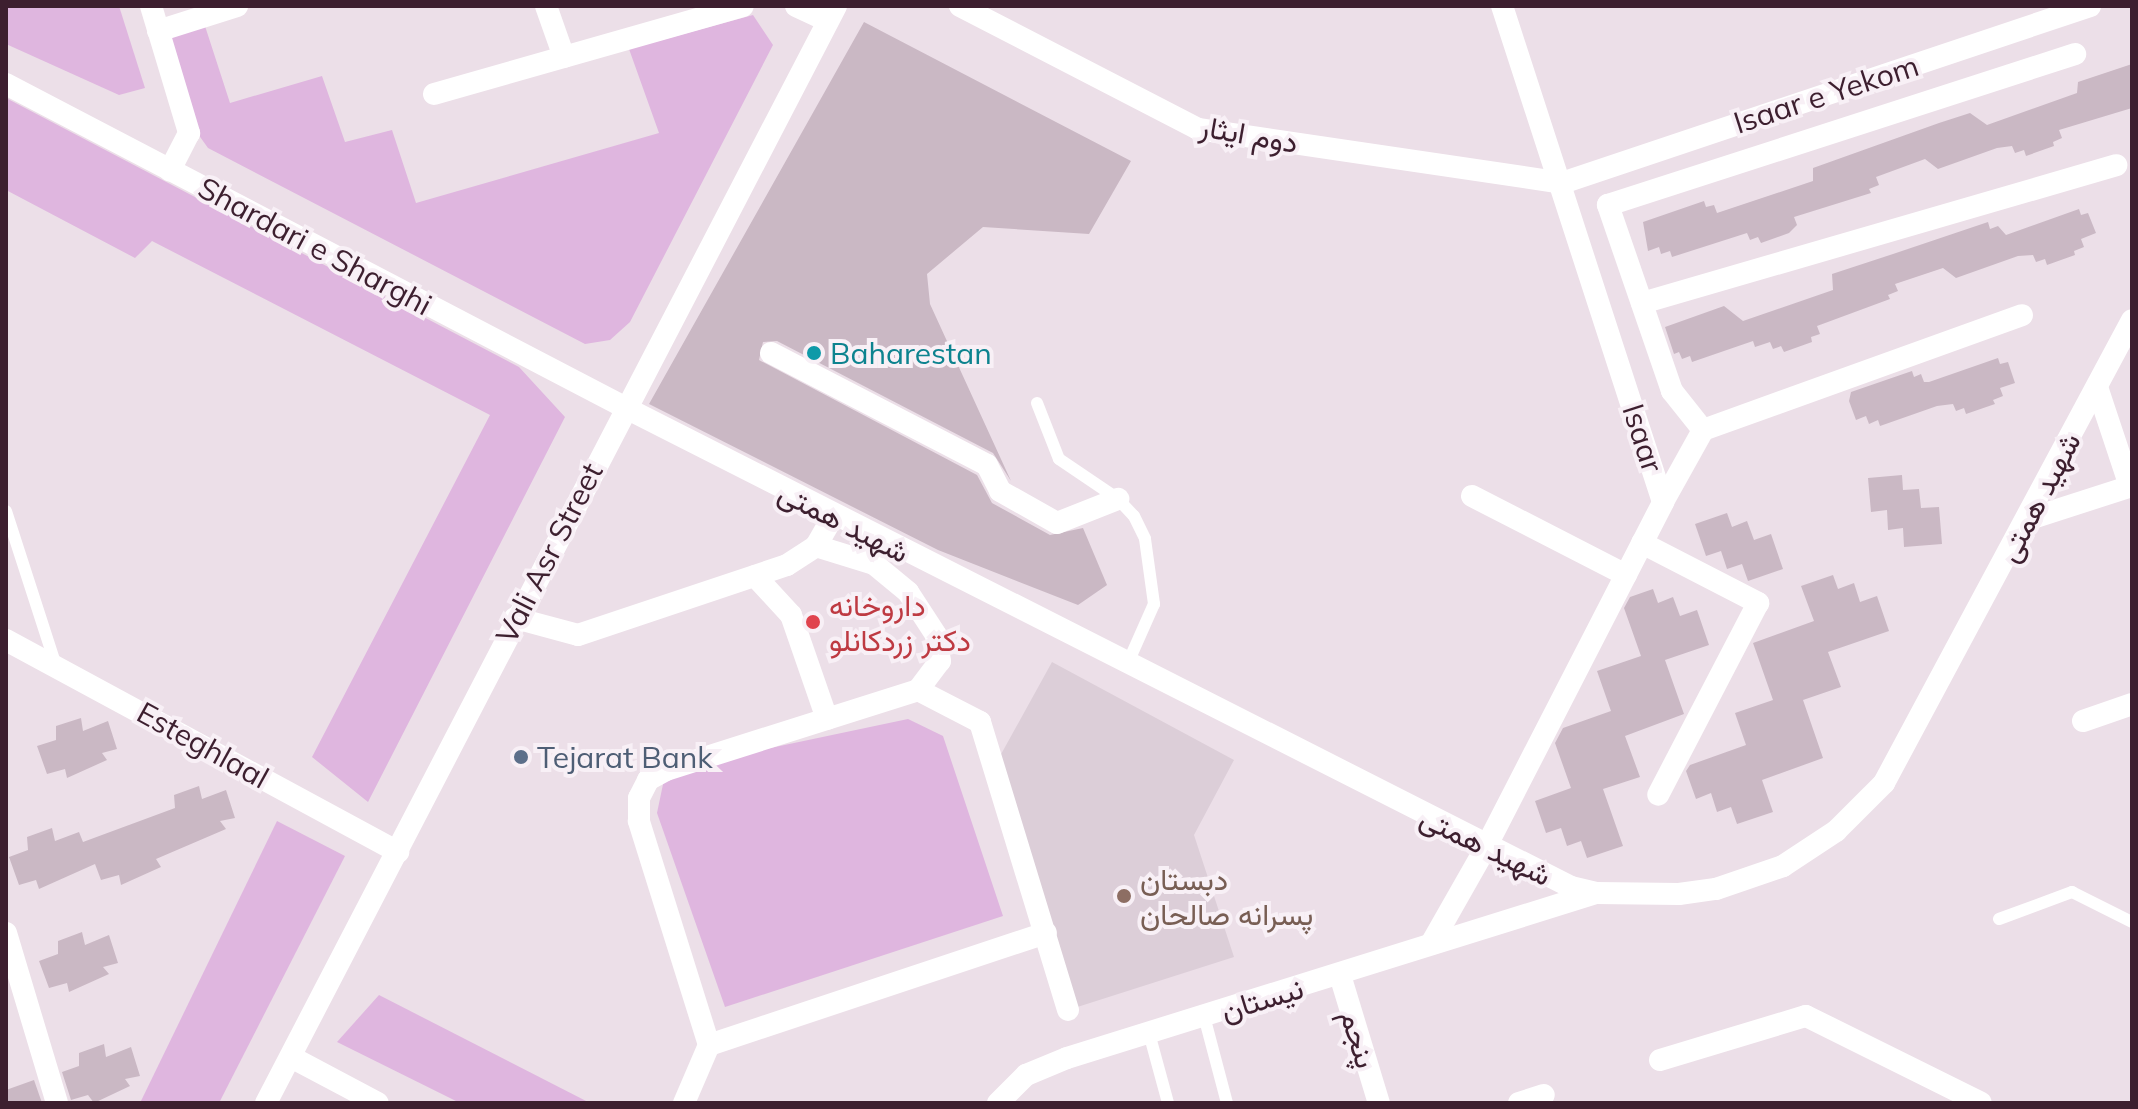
<!DOCTYPE html>
<meta charset="utf-8">
<style>
body{margin:0}
#map{position:relative;width:2138px;height:1109px;overflow:hidden;background:#ecdfe8;font-family:Mulish,Vazirmatn,sans-serif}
div>[style]{position:absolute}
.built>*{inset:0;background:#dcced8}
.green>*{inset:0;background:#dfb6df}
.building>*{inset:0;background:#cab8c4}
.service>*{height:12px;margin:-6px;padding:0 6px;transform-origin:6px;border-radius:6px;background:#fff}
.minor>*{height:22px;margin:-11px;padding:0 11px;transform-origin:11px;border-radius:11px;background:#fff}
.tertiary>*{height:22px;margin:-11px;padding:0 11px;transform-origin:11px;border-radius:11px;background:#fff}
.secondary>*{height:22px;margin:-11px;padding:0 11px;transform-origin:11px;border-radius:11px;background:#fff}
.dots>*{width:22px;height:22px;translate:-50% -50%;box-sizing:border-box;border:4px solid #f8f0f6;border-radius:50%}
span{translate:-50% -50%;white-space:nowrap;text-align:center;line-height:1.15;-webkit-text-stroke:8px #f8f0f6;paint-order:stroke}
.street-label{font-size:30px;color:#3d1f2f}
.culture-label{font-size:30px;color:#0d838f}
.left{translate:0 -50%;text-align:left}
.health-label{font-size:30px;color:#be3a42}
.service-label{font-size:30px;color:#4e5e75}
.education-label{font-size:30px;color:#785e54}
.frame{position:absolute;inset:0;border:8px solid #3d1f2f;pointer-events:none}
</style>
<div id="map">
<div class="built">
<i style="clip-path:polygon(1052px 662px,1234px 760px,1194px 835px,1234px 957px,1068px 1010px,994px 767px)"></i>
</div>
<div class="green">
<i style="clip-path:polygon(6px 6px,119px 6px,145px 88px,119px 95px,6px 44px)"></i>
<i style="clip-path:polygon(753px 15px,773px 45px,630px 322px,610px 340px,585px 344px,208px 148px,198px 134px,170px 35px,205px 26px,230px 103px,322px 76px,345px 142px,392px 130px,416px 203px,659px 133px,629px 49px)"></i>
<i style="clip-path:polygon(6px 98px,519px 367px,565px 417px,368px 802px,312px 757px,490px 415px,152px 241px,135px 258px,6px 190px)"></i>
<i style="clip-path:polygon(908px 719px,943px 736px,1003px 916px,725px 1007px,657px 813px,666px 770px)"></i>
<i style="clip-path:polygon(277px 821px,345px 856px,219px 1103px,140px 1103px)"></i>
<i style="clip-path:polygon(379px 995px,590px 1103px,460px 1103px,337px 1042px)"></i>
</div>
<div class="building">
<i style="clip-path:polygon(864px 22px,1131px 161px,1089px 234px,983px 227px,927px 274px,930px 304px,1011px 481px,993px 453px,777px 341px,763px 342px,759px 360px,977px 475px,992px 503px,1050px 535px,1083px 528px,1107px 585px,1078px 605px,938px 550px,649px 404px)"></i>
<i style="clip-path:polygon(2132px 64px,2132px 108px,2059px 130px,2062px 138px,2053px 142px,2054px 146px,2026px 156px,2024px 150px,2015px 153px,2012px 146px,1997px 148px,1938px 169px,1925px 159px,1876px 177px,1879px 185px,1869px 189px,1871px 193px,1794px 217px,1797px 225px,1789px 233px,1761px 243px,1758px 237px,1750px 240px,1747px 233px,1672px 257px,1670px 251px,1661px 254px,1659px 247px,1648px 251px,1643px 222px,1704px 201px,1706px 207px,1714px 205px,1717px 213px,1813px 181px,1813px 168px,1939px 123px,1970px 113px,1987px 125px,2077px 93px,2078px 82px)"></i>
<i style="clip-path:polygon(2079px 209px,2081px 215px,2088px 213px,2096px 233px,2081px 239px,2084px 247px,2074px 251px,2075px 255px,2047px 265px,2045px 259px,2036px 262px,2033px 255px,2018px 256px,1956px 278px,1943px 268px,1895px 284px,1898px 291px,1888px 295px,1890px 299px,1817px 326px,1820px 334px,1811px 337px,1812px 342px,1784px 352px,1781px 346px,1773px 349px,1770px 342px,1755px 347px,1753px 341px,1692px 362px,1690px 356px,1682px 359px,1679px 352px,1674px 354px,1665px 327px,1724px 306px,1743px 321px,1833px 290px,1832px 274px,1893px 254px,1988px 222px,1990px 229px,1998px 226px,2006px 235px)"></i>
<i style="clip-path:polygon(1998px 358px,2000px 364px,2008px 362px,2015px 383px,2000px 388px,2003px 396px,1993px 400px,1995px 404px,1966px 414px,1964px 408px,1956px 411px,1953px 404px,1937px 406px,1880px 426px,1878px 420px,1869px 424px,1866px 416px,1856px 420px,1849px 401px,1851px 392px,1912px 371px,1914px 377px,1921px 374px,1924px 382px,1929px 382px)"></i>
<i style="clip-path:polygon(1902px 475px,1903px 490px,1919px 489px,1921px 508px,1939px 507px,1942px 544px,1904px 547px,1903px 528px,1888px 530px,1887px 510px,1871px 512px,1868px 478px)"></i>
<i style="clip-path:polygon(1727px 513px,1732px 527px,1747px 521px,1754px 540px,1771px 534px,1783px 569px,1748px 581px,1742px 564px,1727px 569px,1721px 551px,1706px 556px,1695px 524px)"></i>
<i style="clip-path:polygon(1833px 575px,1838px 589px,1854px 583px,1860px 602px,1877px 596px,1889px 631px,1828px 652px,1841px 687px,1803px 700px,1823px 758px,1762px 780px,1773px 812px,1737px 824px,1731px 807px,1717px 812px,1711px 793px,1696px 799px,1686px 771px,1690px 765px,1746px 745px,1735px 713px,1773px 700px,1753px 643px,1814px 621px,1801px 586px)"></i>
<i style="clip-path:polygon(1653px 589px,1658px 603px,1673px 597px,1680px 616px,1697px 610px,1709px 645px,1665px 660px,1684px 714px,1625px 736px,1640px 777px,1603px 789px,1623px 846px,1587px 858px,1581px 841px,1567px 846px,1561px 828px,1546px 833px,1535px 801px,1571px 788px,1555px 743px,1563px 728px,1611px 711px,1597px 671px,1641px 656px,1624px 608px,1630px 597px)"></i>
<i style="clip-path:polygon(81px 718px,83px 731px,108px 721px,117px 749px,102px 753px,107px 760px,67px 778px,65px 769px,47px 774px,37px 746px,56px 740px,56px 726px)"></i>
<i style="clip-path:polygon(199px 786px,202px 799px,226px 790px,235px 818px,220px 821px,226px 829px,156px 859px,161px 867px,121px 885px,119px 875px,101px 880px,95px 864px,39px 889px,36px 880px,19px 885px,9px 857px,28px 850px,27px 837px,52px 828px,55px 841px,79px 832px,83px 842px,175px 808px,174px 795px)"></i>
<i style="clip-path:polygon(82px 932px,85px 945px,109px 935px,118px 963px,103px 967px,109px 974px,69px 992px,67px 983px,49px 988px,39px 961px,58px 954px,58px 941px)"></i>
<i style="clip-path:polygon(104px 1044px,106px 1057px,131px 1047px,140px 1076px,125px 1079px,130px 1086px,94px 1103px,88px 1095px,71px 1100px,62px 1072px,79px 1066px,79px 1053px)"></i>
<i style="clip-path:polygon(34px 1080px,42px 1103px,6px 1103px,6px 1090px)"></i>
</div>
<div class="service">
<i style="left:1037px;top:403px;width:60px;rotate:68.6deg"></i>
<i style="left:1059px;top:459px;width:71px;rotate:34.1deg"></i>
<i style="left:1118px;top:499px;width:23px;rotate:47deg"></i>
<i style="left:1134px;top:516px;width:25px;rotate:64deg"></i>
<i style="left:1145px;top:539px;width:66px;rotate:82.1deg"></i>
<i style="left:1154px;top:604px;width:67px;rotate:113.9deg"></i>
<i style="left:6px;top:511px;width:160px;rotate:72.1deg"></i>
<i style="left:1999px;top:919px;width:78px;rotate:-20.3deg"></i>
<i style="left:2072px;top:892px;width:67px;rotate:26.6deg"></i>
<i style="left:1204px;top:1016px;width:90px;rotate:75.2deg"></i>
<i style="left:1149px;top:1033px;width:73px;rotate:74.8deg"></i>
</div>
<div class="minor">
<i style="left:151px;top:6px;width:133px;rotate:73.3deg"></i>
<i style="left:189px;top:133px;width:42px;rotate:117.2deg"></i>
<i style="left:546px;top:6px;width:54px;rotate:70.6deg"></i>
<i style="left:796px;top:6px;width:35px;rotate:25deg"></i>
<i style="left:960px;top:6px;width:268px;rotate:27.3deg"></i>
<i style="left:1198px;top:129px;width:368px;rotate:8.4deg"></i>
<i style="left:1562px;top:183px;width:557px;rotate:-18.53deg"></i>
<i style="left:158px;top:31px;width:83px;rotate:-17.6deg"></i>
<i style="left:434px;top:94px;width:321px;rotate:-15.9deg"></i>
<i style="left:1642px;top:303px;width:494px;rotate:-16.2deg"></i>
<i style="left:771px;top:353px;width:243px;rotate:27.4deg"></i>
<i style="left:987px;top:465px;width:29px;rotate:63deg"></i>
<i style="left:1000px;top:491px;width:65px;rotate:29.3deg"></i>
<i style="left:1057px;top:523px;width:66px;rotate:-21.5deg"></i>
<i style="left:1703px;top:430px;width:50px;rotate:-128.5deg"></i>
<i style="left:1672px;top:391px;width:197px;rotate:-109deg"></i>
<i style="left:1608px;top:205px;width:491px;rotate:-17.9deg"></i>
<i style="left:1472px;top:496px;width:173px;rotate:27.2deg"></i>
<i style="left:1663px;top:502px;width:82px;rotate:-60.9deg"></i>
<i style="left:1703px;top:430px;width:339px;rotate:-19.8deg"></i>
<i style="left:1642px;top:543px;width:131px;rotate:27.3deg"></i>
<i style="left:1758px;top:603px;width:216px;rotate:117.5deg"></i>
<i style="left:755px;top:576px;width:53px;rotate:47.3deg"></i>
<i style="left:791px;top:615px;width:110px;rotate:70.9deg"></i>
<i style="left:515px;top:618px;width:65px;rotate:15.1deg"></i>
<i style="left:578px;top:635px;width:220px;rotate:-18.5deg"></i>
<i style="left:787px;top:565px;width:35px;rotate:-33deg"></i>
<i style="left:816px;top:546px;width:34px;rotate:-60deg"></i>
<i style="left:6px;top:640px;width:446px;rotate:28.4deg"></i>
<i style="left:918px;top:690px;width:70px;rotate:27.3deg"></i>
<i style="left:980px;top:722px;width:301px;rotate:73deg"></i>
<i style="left:2083px;top:721px;width:52px;rotate:-19.1deg"></i>
<i style="left:1486px;top:847px;width:388px;rotate:-62.8deg"></i>
<i style="left:1663px;top:502px;width:521px;rotate:-107.98deg"></i>
<i style="left:6px;top:933px;width:177px;rotate:73.3deg"></i>
<i style="left:1340px;top:975px;width:134px;rotate:73.1deg"></i>
<i style="left:709px;top:1045px;width:355px;rotate:-18.4deg"></i>
<i style="left:1660px;top:1060px;width:152px;rotate:-16.8deg"></i>
<i style="left:1806px;top:1016px;width:195px;rotate:26.4deg"></i>
<i style="left:684px;top:1103px;width:63px;rotate:-66.7deg"></i>
<i style="left:709px;top:1045px;width:235px;rotate:-107.4deg"></i>
<i style="left:639px;top:821px;width:23px;rotate:-90deg"></i>
<i style="left:639px;top:798px;width:20px;rotate:-63deg"></i>
<i style="left:648px;top:780px;width:21px;rotate:-29deg"></i>
<i style="left:666px;top:770px;width:264px;rotate:-17.6deg"></i>
<i style="left:918px;top:690px;width:36px;rotate:-53deg"></i>
<i style="left:940px;top:661px;width:26px;rotate:-99deg"></i>
<i style="left:936px;top:635px;width:51px;rotate:-123.1deg"></i>
<i style="left:908px;top:592px;width:44px;rotate:-140.5deg"></i>
<i style="left:874px;top:564px;width:61px;rotate:-162.8deg"></i>
<i style="left:1519px;top:1103px;width:26px;rotate:-18deg"></i>
</div>
<div class="tertiary">
<i style="left:2097px;top:387px;width:104px;rotate:71.6deg"></i>
<i style="left:624px;top:407px;width:1062px;rotate:26.88deg"></i>
<i style="left:1571px;top:887px;width:26px;rotate:13deg"></i>
<i style="left:1596px;top:893px;width:83px;rotate:0.7deg"></i>
<i style="left:1679px;top:894px;width:37px;rotate:-8deg"></i>
<i style="left:1716px;top:889px;width:71px;rotate:-18.9deg"></i>
<i style="left:1783px;top:866px;width:64px;rotate:-33.4deg"></i>
<i style="left:1836px;top:831px;width:68px;rotate:-45deg"></i>
<i style="left:1884px;top:783px;width:525px;rotate:-61.82deg"></i>
<i style="left:2026px;top:520px;width:111px;rotate:-17.8deg"></i>
<i style="left:1431px;top:944px;width:112px;rotate:-60.4deg"></i>
<i style="left:998px;top:1103px;width:40px;rotate:-45deg"></i>
<i style="left:1026px;top:1075px;width:44px;rotate:-22.5deg"></i>
<i style="left:1067px;top:1058px;width:554px;rotate:-17.32deg"></i>
</div>
<div class="secondary">
<i style="left:6px;top:84px;width:697px;rotate:27.59deg"></i>
<i style="left:291px;top:1057px;width:98px;rotate:27.9deg"></i>
<i style="left:266px;top:1103px;width:1236px;rotate:-62.54deg"></i>
</div>
<div class="dots">
<i style="left:814px;top:353px;background:#0f9aa8"></i>
<i style="left:813px;top:622px;background:#e0444e"></i>
<i style="left:521px;top:757px;background:#5c6f8a"></i>
<i style="left:1124px;top:896px;background:#8d6e63"></i>
</div>
<div class="street-label">
<span style="left:1826px;top:94px;rotate:-18deg">Isaar e Yekom</span>
<span style="left:1249px;top:134px;rotate:10deg">دوم ایثار</span>
<span style="left:315px;top:246px;rotate:28deg">Shardari e Sharghi</span>
<span style="left:1643px;top:438px;rotate:72deg">Isaar</span>
<span style="left:2039px;top:497px;rotate:-62deg">شهید همتی</span>
<span style="left:844px;top:522px;rotate:27deg">شهید همتی</span>
<span style="left:549px;top:553px;rotate:-63deg">Vali Asr Street</span>
<span style="left:203px;top:745px;rotate:29deg">Esteghlaal</span>
<span style="left:1486px;top:846px;rotate:26deg">شهید همتی</span>
<span style="left:1262px;top:999px;rotate:-17deg">نيستان</span>
<span style="left:1359px;top:1039px;rotate:73deg">پنجم</span>
</div>
<div class="culture-label">
<span class="left" style="left:830px;top:353px">Baharestan</span>
</div>
<div class="health-label">
<span class="left" style="left:829px;top:622px">داروخانه<br>دکتر زردکانلو</span>
</div>
<div class="service-label">
<span class="left" style="left:537px;top:757px">Tejarat Bank</span>
</div>
<div class="education-label">
<span class="left" style="left:1140px;top:896px">دبستان<br>پسرانه صالحان</span>
</div>
<div class="frame"></div>
</div>
